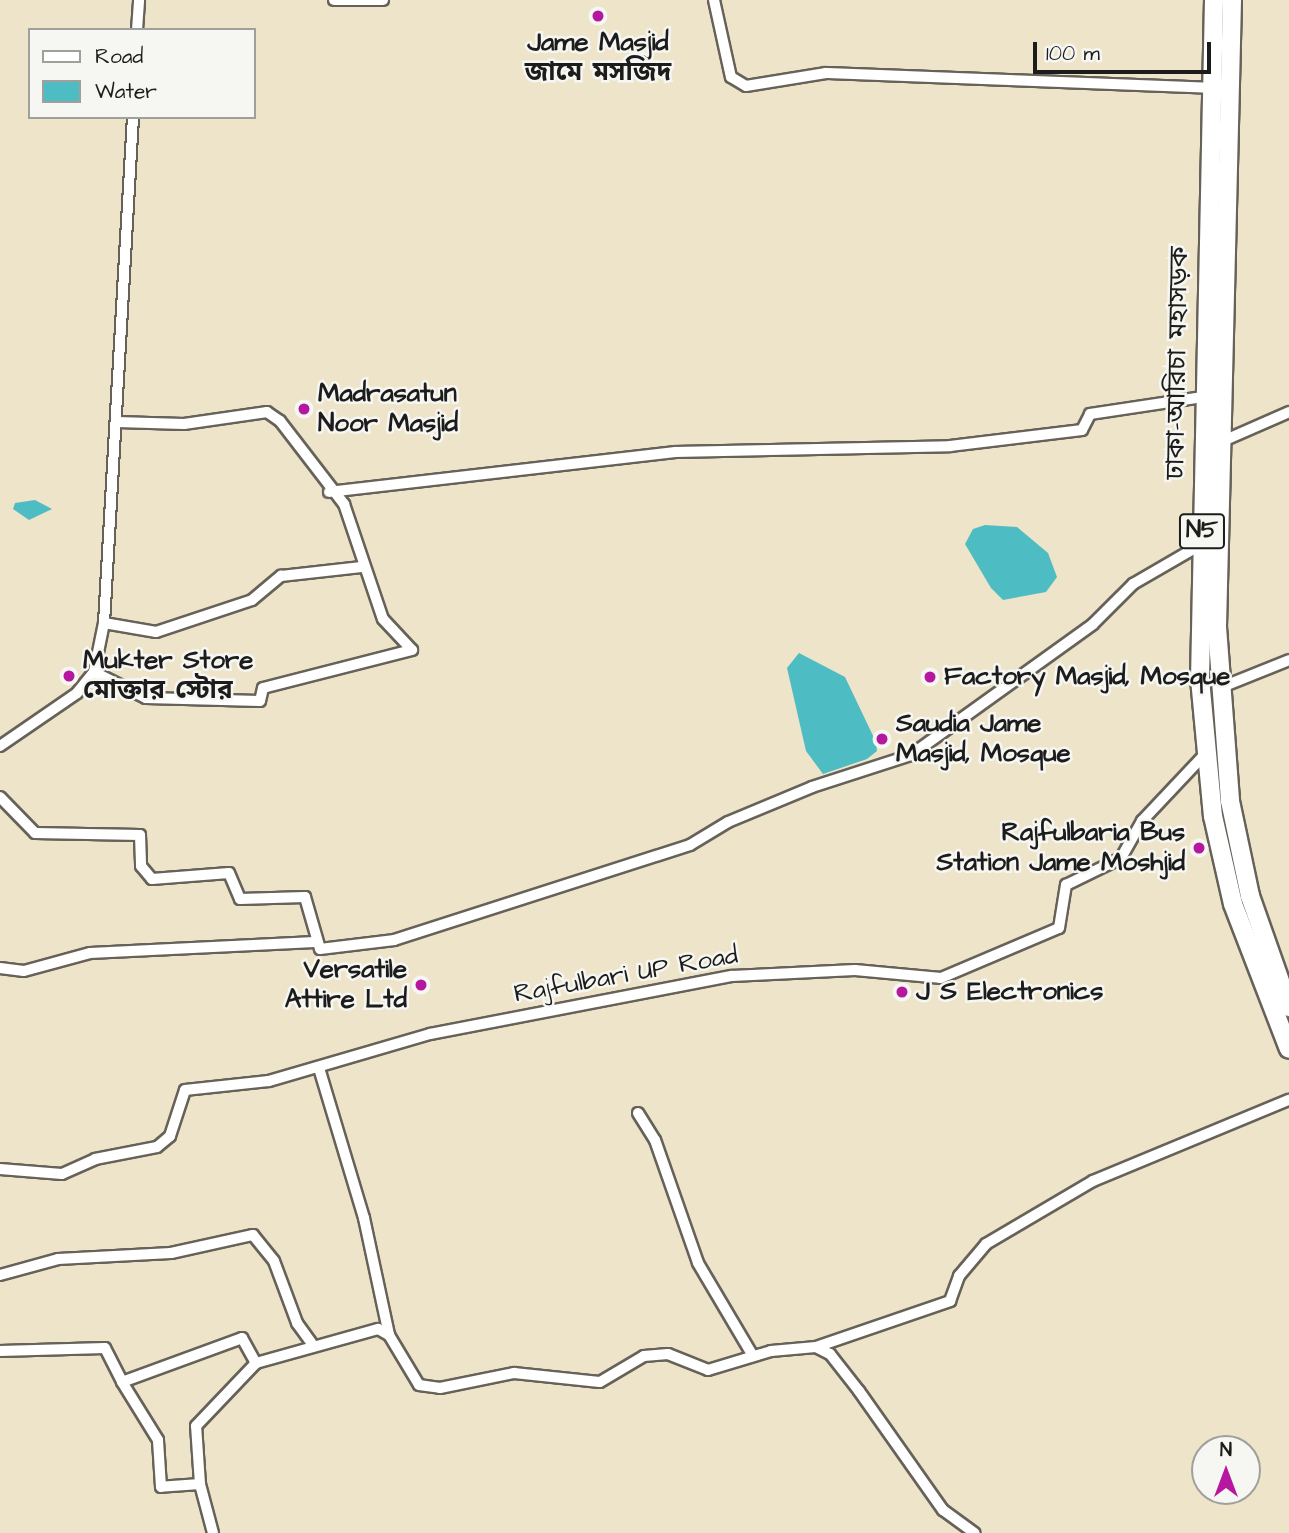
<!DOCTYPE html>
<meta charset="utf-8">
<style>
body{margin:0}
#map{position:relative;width:1289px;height:1533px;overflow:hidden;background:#eee4ca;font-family:"Architects Daughter","Noto Sans Bengali",sans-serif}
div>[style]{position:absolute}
.water>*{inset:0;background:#4ebcc3}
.roads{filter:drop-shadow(2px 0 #666259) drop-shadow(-2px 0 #666259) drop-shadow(0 2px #666259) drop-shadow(0 -2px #666259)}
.minor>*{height:10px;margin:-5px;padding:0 5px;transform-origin:5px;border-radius:5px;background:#fff}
.trunk>*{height:18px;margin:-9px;padding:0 9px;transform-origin:9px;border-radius:9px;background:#fff}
.dots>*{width:19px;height:19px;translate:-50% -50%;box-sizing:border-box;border:4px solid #f6f6f2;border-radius:50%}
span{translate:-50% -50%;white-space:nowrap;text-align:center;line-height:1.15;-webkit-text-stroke:5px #f6f6f2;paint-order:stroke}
.shield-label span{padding:2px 5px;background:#f6f6f2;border:2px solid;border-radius:5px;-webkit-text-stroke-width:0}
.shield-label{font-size:24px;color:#1c1c1c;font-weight:700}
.poi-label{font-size:26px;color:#1c1c1c;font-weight:700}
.left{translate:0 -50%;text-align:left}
.right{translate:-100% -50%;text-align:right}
.street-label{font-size:26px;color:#1c1c1c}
.legend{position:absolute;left:28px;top:28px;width:228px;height:91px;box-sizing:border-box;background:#f6f6f2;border:2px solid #9f9f9c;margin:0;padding:9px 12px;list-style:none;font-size:21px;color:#1c1c1c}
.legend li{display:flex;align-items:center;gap:14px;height:35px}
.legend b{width:35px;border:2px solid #9f9f9c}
.north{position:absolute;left:1191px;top:1435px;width:70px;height:70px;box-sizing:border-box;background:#f6f6f2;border:2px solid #9f9f9c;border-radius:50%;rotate:0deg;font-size:19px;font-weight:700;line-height:28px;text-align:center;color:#1c1c1c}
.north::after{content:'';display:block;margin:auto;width:24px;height:32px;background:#b5179e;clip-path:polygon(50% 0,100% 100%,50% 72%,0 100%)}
.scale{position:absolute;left:1033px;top:42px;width:178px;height:32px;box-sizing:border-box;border:4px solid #1c1c1c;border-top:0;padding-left:9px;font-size:21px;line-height:24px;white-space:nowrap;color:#1c1c1c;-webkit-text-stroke:5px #f6f6f2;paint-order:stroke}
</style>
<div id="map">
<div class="water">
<i style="clip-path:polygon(35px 500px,52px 509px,29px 520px,13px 509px,15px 503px)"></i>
<i style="clip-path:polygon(985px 525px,1017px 527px,1048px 553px,1057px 577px,1046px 592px,1003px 600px,991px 588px,965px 544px,973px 529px)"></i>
<i style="clip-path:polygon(799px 653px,845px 677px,876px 742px,877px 751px,867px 759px,823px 774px,806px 751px,787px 668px)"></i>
</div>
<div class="roads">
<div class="minor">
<i style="left:334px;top:0;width:49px"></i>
<i style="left:714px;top:0;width:79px;rotate:77.6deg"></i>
<i style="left:731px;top:77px;width:17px;rotate:31deg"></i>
<i style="left:746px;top:86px;width:81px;rotate:-9.2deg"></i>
<i style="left:826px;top:73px;width:385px;rotate:2.2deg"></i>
<i style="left:137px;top:30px;width:30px;rotate:-86deg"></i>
<i style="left:117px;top:422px;width:67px;rotate:1.7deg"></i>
<i style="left:184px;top:424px;width:84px;rotate:-8.2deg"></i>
<i style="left:267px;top:412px;width:16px;rotate:35deg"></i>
<i style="left:280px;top:421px;width:105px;rotate:52.4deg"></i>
<i style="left:344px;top:504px;width:121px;rotate:71.3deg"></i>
<i style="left:383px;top:619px;width:42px;rotate:46.9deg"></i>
<i style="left:1223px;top:441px;width:72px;rotate:-23.7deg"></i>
<i style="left:329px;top:492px;width:348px;rotate:-6.6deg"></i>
<i style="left:675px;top:452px;width:275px;rotate:-1.2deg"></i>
<i style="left:950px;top:446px;width:133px;rotate:-6.9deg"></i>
<i style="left:1082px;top:430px;width:18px;rotate:-63deg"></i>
<i style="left:1090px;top:414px;width:114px;rotate:-8.6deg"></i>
<i style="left:104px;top:623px;width:53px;rotate:9.8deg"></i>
<i style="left:156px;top:632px;width:101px;rotate:-18.4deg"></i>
<i style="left:252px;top:600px;width:38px;rotate:-40deg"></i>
<i style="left:281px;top:576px;width:81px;rotate:-6.4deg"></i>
<i style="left:94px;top:672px;width:58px;rotate:26.6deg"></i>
<i style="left:146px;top:698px;width:114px;rotate:1.5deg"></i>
<i style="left:260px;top:701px;width:13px;rotate:-77deg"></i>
<i style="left:263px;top:688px;width:154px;rotate:-14.3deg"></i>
<i style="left:1222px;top:687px;width:72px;rotate:-21.9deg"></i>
<i style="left:0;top:746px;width:93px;rotate:-34.5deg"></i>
<i style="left:77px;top:693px;width:27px;rotate:-51deg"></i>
<i style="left:94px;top:672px;width:50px;rotate:-78.5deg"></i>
<i style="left:104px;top:623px;width:507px;rotate:-86.72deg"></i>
<i style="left:0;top:797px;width:50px;rotate:45.8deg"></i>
<i style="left:35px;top:833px;width:105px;rotate:1.1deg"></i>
<i style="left:140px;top:835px;width:31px;rotate:88deg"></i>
<i style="left:141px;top:866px;width:17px;rotate:50deg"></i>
<i style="left:152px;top:879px;width:77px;rotate:-4.5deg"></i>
<i style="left:229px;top:873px;width:28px;rotate:67deg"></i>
<i style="left:240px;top:899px;width:65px;rotate:-1.8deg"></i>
<i style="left:305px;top:897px;width:54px;rotate:73.9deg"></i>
<i style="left:320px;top:949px;width:75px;rotate:-6.9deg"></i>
<i style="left:394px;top:940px;width:311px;rotate:-17.8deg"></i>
<i style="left:690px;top:845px;width:44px;rotate:-31.2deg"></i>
<i style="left:728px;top:822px;width:91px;rotate:-22.6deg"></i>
<i style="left:812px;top:787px;width:104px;rotate:-17.9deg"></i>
<i style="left:911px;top:755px;width:224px;rotate:-35.7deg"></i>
<i style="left:1093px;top:624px;width:57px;rotate:-45deg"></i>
<i style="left:1133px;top:584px;width:80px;rotate:-30.1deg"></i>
<i style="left:0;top:968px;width:24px;rotate:7deg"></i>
<i style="left:24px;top:971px;width:68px;rotate:-15.3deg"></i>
<i style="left:90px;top:953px;width:225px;rotate:-2.8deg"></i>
<i style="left:319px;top:1068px;width:157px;rotate:73.3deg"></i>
<i style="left:364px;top:1218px;width:120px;rotate:77.9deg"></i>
<i style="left:638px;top:1113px;width:32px;rotate:58deg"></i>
<i style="left:655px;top:1140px;width:130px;rotate:70.7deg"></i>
<i style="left:698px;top:1263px;width:108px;rotate:59.4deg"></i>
<i style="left:0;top:1169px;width:62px;rotate:4.6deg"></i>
<i style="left:62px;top:1174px;width:36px;rotate:-24deg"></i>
<i style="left:95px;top:1159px;width:63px;rotate:-11deg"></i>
<i style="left:157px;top:1147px;width:17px;rotate:-40deg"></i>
<i style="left:170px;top:1136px;width:48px;rotate:-71.9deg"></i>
<i style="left:185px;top:1090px;width:84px;rotate:-6.1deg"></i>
<i style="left:269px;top:1081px;width:168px;rotate:-16.3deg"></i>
<i style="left:430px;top:1034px;width:308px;rotate:-10.9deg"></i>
<i style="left:732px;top:976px;width:123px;rotate:-2.8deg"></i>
<i style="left:855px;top:970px;width:86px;rotate:5.3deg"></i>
<i style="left:941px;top:978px;width:128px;rotate:-23deg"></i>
<i style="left:1059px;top:928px;width:44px;rotate:-80.8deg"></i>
<i style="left:1066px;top:885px;width:61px;rotate:-26.1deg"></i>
<i style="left:1121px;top:858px;width:43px;rotate:-60.4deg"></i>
<i style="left:1142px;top:821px;width:93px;rotate:-46.7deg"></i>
<i style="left:0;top:1275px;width:60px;rotate:-15.4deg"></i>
<i style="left:58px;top:1259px;width:113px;rotate:-3deg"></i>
<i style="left:171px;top:1253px;width:84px;rotate:-12.4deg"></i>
<i style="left:253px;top:1235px;width:33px;rotate:51deg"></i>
<i style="left:274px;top:1261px;width:66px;rotate:69.6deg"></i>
<i style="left:297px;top:1323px;width:27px;rotate:54deg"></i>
<i style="left:816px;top:1347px;width:142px;rotate:-18.9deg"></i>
<i style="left:950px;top:1301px;width:27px;rotate:-70deg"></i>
<i style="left:959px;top:1276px;width:42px;rotate:-49.8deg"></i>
<i style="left:986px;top:1244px;width:124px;rotate:-30.5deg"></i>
<i style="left:1093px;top:1181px;width:212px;rotate:-22.5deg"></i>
<i style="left:0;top:1351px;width:105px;rotate:-1.6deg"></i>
<i style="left:105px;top:1348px;width:38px;rotate:63deg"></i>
<i style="left:200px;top:1484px;width:39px;rotate:176deg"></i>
<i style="left:161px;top:1487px;width:47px;rotate:-93.7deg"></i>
<i style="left:158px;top:1440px;width:68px;rotate:-121.8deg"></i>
<i style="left:122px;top:1382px;width:128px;rotate:-20.1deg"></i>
<i style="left:242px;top:1338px;width:29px;rotate:61deg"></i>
<i style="left:213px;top:1533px;width:51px;rotate:-104.9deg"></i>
<i style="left:200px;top:1484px;width:58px;rotate:-93.9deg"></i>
<i style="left:196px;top:1426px;width:87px;rotate:-46.4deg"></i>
<i style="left:256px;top:1363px;width:127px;rotate:-15.6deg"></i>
<i style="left:378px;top:1329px;width:13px;rotate:29deg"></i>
<i style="left:389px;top:1335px;width:58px;rotate:59deg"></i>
<i style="left:419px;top:1385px;width:21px;rotate:8deg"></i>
<i style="left:440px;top:1388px;width:76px;rotate:-11.5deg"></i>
<i style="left:514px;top:1373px;width:86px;rotate:6deg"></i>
<i style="left:600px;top:1382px;width:51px;rotate:-30.6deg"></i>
<i style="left:644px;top:1356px;width:24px;rotate:-5deg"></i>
<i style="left:668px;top:1354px;width:43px;rotate:21.8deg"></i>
<i style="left:708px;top:1370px;width:66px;rotate:-16.8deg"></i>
<i style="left:771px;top:1351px;width:45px;rotate:-5.1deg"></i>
<i style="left:816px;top:1347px;width:16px;rotate:27deg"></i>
<i style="left:830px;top:1354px;width:47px;rotate:51.9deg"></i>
<i style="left:859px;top:1391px;width:146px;rotate:54.8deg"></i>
<i style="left:943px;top:1510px;width:39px;rotate:36deg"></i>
</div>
<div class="trunk">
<i style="left:1214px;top:0;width:679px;rotate:91.18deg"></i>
<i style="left:1200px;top:679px;width:138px;rotate:84.6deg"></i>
<i style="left:1213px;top:816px;width:90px;rotate:77.2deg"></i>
<i style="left:1233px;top:904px;width:155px;rotate:68.9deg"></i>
<i style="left:1232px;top:0;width:627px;rotate:91.37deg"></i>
<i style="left:1217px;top:627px;width:174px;rotate:85.7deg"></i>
<i style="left:1230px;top:801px;width:97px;rotate:78.1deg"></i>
<i style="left:1250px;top:896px;width:118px;rotate:70.6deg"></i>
</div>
</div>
<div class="dots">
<i style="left:598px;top:16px;background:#b5179e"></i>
<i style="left:304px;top:409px;background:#b5179e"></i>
<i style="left:69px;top:676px;background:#b5179e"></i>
<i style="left:930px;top:677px;background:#b5179e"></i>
<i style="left:882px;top:739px;background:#b5179e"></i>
<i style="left:1199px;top:848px;background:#b5179e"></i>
<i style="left:421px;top:985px;background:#b5179e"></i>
<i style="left:902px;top:992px;background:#b5179e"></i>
</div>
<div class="shield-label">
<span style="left:1202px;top:531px">N5</span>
</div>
<div class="poi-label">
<span style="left:598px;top:58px">Jame Masjid<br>জামে মসজিদ</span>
<span class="left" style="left:318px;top:409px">Madrasatun<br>Noor Masjid</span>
<span class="left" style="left:83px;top:676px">Mukter Store<br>মোক্তার স্টোর</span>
<span class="left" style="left:944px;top:677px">Factory Masjid, Mosque</span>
<span class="left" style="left:896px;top:739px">Saudia Jame<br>Masjid, Mosque</span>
<span class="right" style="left:1185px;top:848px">Rajfulbaria Bus<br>Station Jame Moshjid</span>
<span class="right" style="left:407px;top:985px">Versatile<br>Attire Ltd</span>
<span class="left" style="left:916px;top:992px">J S Electronics</span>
</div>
<div class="street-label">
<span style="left:1178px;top:363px;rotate:-89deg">ঢাকা-আরিচা মহাসড়ক</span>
<span style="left:626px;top:975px;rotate:-10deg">Rajfulbari UP Road</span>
</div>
<ul class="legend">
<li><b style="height:9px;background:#fff"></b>Road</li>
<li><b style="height:19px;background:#4ebcc3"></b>Water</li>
</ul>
<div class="north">N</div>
<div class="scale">100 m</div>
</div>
